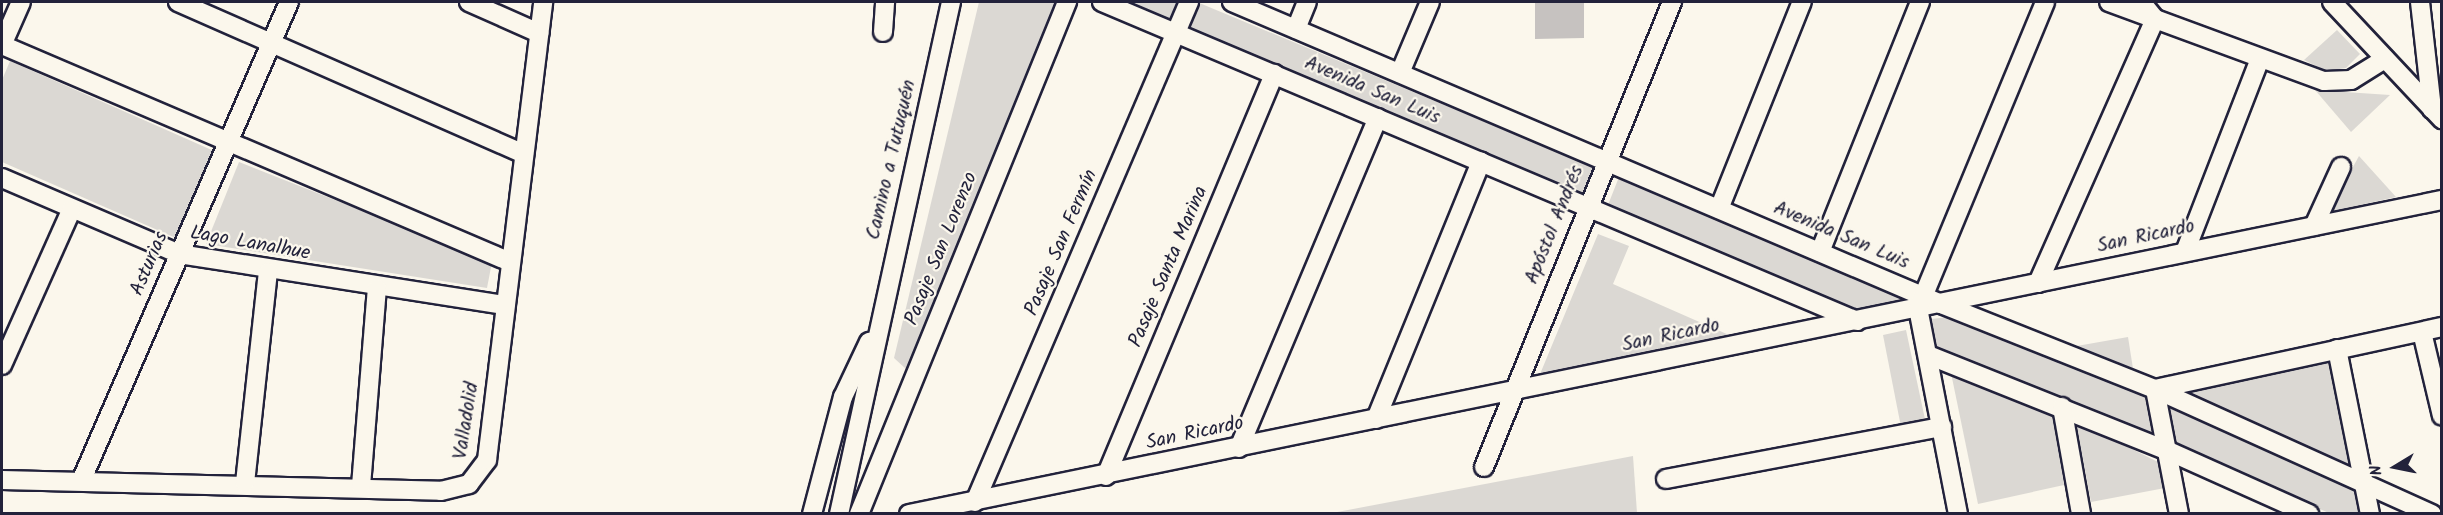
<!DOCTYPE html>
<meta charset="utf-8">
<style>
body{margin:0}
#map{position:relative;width:2443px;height:515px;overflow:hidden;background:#fbf7ec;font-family:Kalam,sans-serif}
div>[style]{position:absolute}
.green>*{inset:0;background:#dbd8d3}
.building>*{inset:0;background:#c6c2c0}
.roads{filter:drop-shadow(2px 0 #22223b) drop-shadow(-2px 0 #22223b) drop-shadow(0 2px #22223b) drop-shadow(0 -2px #22223b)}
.minor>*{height:18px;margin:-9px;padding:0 9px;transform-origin:9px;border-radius:9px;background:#fbf7ec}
span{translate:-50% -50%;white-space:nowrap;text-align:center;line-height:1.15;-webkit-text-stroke:4.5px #fbf7ec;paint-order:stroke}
.street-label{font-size:20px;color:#22223b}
.frame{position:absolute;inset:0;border:3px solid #22223b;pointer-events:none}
.north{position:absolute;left:2365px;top:437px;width:60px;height:60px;-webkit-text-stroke:4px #fbf7ec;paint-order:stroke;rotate:260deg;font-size:16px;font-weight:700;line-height:24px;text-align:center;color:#22223b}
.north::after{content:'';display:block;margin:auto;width:21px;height:27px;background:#22223b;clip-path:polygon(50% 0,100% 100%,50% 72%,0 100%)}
</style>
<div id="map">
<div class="green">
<i style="clip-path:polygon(979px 2px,1058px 2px,906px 369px,894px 358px)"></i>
<i style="clip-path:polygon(1112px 2px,1179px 2px,1169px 26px)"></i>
<i style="clip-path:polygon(1197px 2px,1596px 168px,1581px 199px,1185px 27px)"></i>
<i style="clip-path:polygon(2337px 30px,2360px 54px,2346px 68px,2326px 71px,2304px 60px)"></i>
<i style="clip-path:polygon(10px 61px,214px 151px,178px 239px,2px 162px,2px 80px)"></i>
<i style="clip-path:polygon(2315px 90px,2390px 95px,2351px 132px)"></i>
<i style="clip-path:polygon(2359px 156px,2396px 197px,2328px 212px)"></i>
<i style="clip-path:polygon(239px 162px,492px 262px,487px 288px,206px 244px)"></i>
<i style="clip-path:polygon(1619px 177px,1907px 299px,1849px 315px,1606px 210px)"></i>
<i style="clip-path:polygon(1598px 234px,1629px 246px,1613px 284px,1729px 335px,1538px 379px)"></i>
<i style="clip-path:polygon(1949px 317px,2151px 399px,2157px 437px,1946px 354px,1937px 347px,1931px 319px)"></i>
<i style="clip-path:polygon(1906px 330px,1926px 424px,1901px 427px,1883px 335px)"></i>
<i style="clip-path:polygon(2128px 337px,2134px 375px,2071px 347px)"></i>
<i style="clip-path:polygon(2320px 359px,2330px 364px,2352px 467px,2347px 469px,2172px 391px)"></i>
<i style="clip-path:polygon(1951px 373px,2052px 413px,2064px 485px,1978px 504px)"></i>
<i style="clip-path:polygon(2167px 407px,2356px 490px,2363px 513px,2329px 513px,2172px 445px)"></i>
<i style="clip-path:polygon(2076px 421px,2160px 463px,2165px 488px,2091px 502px)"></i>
<i style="clip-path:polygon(1633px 456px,1637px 513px,1332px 513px)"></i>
</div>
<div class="building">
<i style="clip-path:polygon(1535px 2px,1584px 2px,1584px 38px,1535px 39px)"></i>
</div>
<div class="roads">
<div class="minor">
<i style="left:178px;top:2px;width:378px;rotate:23.7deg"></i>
<i style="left:469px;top:2px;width:77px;rotate:23.9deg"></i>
<i style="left:1102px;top:2px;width:820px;rotate:22.9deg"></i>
<i style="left:1232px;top:2px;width:771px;rotate:23.07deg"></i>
<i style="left:1941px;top:304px;width:230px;rotate:21.7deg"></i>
<i style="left:2155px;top:389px;width:304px;rotate:24.3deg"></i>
<i style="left:2109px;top:2px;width:229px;rotate:20.2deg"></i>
<i style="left:2324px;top:81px;width:27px;rotate:-2deg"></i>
<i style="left:2351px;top:80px;width:40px;rotate:-32deg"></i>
<i style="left:2332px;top:2px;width:161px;rotate:46.8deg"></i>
<i style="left:2420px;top:2px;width:108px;rotate:83.6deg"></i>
<i style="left:1296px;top:29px;width:29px;rotate:-68deg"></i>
<i style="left:883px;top:32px;width:30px;rotate:-86deg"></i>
<i style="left:2px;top:45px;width:550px;rotate:23.12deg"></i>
<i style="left:2px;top:45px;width:47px;rotate:-66.2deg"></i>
<i style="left:1400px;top:73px;width:77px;rotate:-67.1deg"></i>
<i style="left:2px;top:178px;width:193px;rotate:23.2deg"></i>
<i style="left:179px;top:254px;width:330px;rotate:8.9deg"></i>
<i style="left:1719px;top:209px;width:223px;rotate:-68.2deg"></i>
<i style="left:2314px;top:226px;width:65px;rotate:-65.4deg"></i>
<i style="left:1820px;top:252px;width:269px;rotate:-68.2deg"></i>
<i style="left:2185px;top:252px;width:207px;rotate:-68.8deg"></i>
<i style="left:2038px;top:283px;width:289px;rotate:-66.1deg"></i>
<i style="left:2155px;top:19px;width:22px;rotate:-129deg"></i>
<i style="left:2422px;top:332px;width:86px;rotate:76.6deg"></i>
<i style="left:2337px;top:349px;width:168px;rotate:78.7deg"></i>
<i style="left:1928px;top:355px;width:256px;rotate:21.8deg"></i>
<i style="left:2166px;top:450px;width:157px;rotate:24.1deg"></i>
<i style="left:2px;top:365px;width:169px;rotate:-65.9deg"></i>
<i style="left:2062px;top:407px;width:109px;rotate:79.9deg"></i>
<i style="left:1376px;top:419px;width:278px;rotate:-67.8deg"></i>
<i style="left:1239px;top:448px;width:358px;rotate:-67.2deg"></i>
<i style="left:1484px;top:467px;width:502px;rotate:-67.99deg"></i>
<i style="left:1106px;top:476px;width:436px;rotate:-67.3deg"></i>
<i style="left:82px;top:479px;width:520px;rotate:-66.54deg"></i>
<i style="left:1666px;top:479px;width:281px;rotate:-10.7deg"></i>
<i style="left:2px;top:480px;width:439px;rotate:1.4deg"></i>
<i style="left:441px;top:491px;width:29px;rotate:-14deg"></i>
<i style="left:469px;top:484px;width:30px;rotate:-53deg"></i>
<i style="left:487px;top:460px;width:461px;rotate:-83deg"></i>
<i style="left:245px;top:483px;width:212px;rotate:-83.8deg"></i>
<i style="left:361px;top:486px;width:198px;rotate:-85.4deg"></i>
<i style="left:975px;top:502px;width:544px;rotate:-66.83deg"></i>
<i style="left:812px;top:514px;width:121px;rotate:-75.2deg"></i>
<i style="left:843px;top:397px;width:61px;rotate:-64.7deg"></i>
<i style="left:839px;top:514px;width:524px;rotate:-77.66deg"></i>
<i style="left:859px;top:514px;width:553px;rotate:-67.89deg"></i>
<i style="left:909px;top:514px;width:1565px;rotate:-11.58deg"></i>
<i style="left:1958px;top:514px;width:209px;rotate:-101deg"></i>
<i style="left:1918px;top:309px;width:332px;rotate:-67.5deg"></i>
<i style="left:2179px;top:514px;width:127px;rotate:-100.9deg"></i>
<i style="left:2155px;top:389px;width:294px;rotate:-12.2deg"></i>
</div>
</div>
<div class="street-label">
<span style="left:1372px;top:91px;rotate:23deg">Avenida San Luis</span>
<span style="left:892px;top:160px;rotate:-77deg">Camino a Tutuquén</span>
<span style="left:1555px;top:225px;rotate:-68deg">Apóstol Andrés</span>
<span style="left:1841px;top:236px;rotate:23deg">Avenida San Luis</span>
<span style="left:2146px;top:237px;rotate:-12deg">San Ricardo</span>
<span style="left:1062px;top:243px;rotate:-67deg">Pasaje San Fermín</span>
<span style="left:250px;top:244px;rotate:10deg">Lago Lanalhue</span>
<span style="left:942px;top:249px;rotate:-68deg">Pasaje San Lorenzo</span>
<span style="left:150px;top:264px;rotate:-67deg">Asturias</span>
<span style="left:1169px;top:267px;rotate:-67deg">Pasaje Santa Marina</span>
<span style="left:1671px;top:336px;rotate:-12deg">San Ricardo</span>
<span style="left:467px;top:421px;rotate:-81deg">Valladolid</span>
<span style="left:1195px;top:434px;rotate:-12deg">San Ricardo</span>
</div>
<div class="frame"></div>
<div class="north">N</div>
</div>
